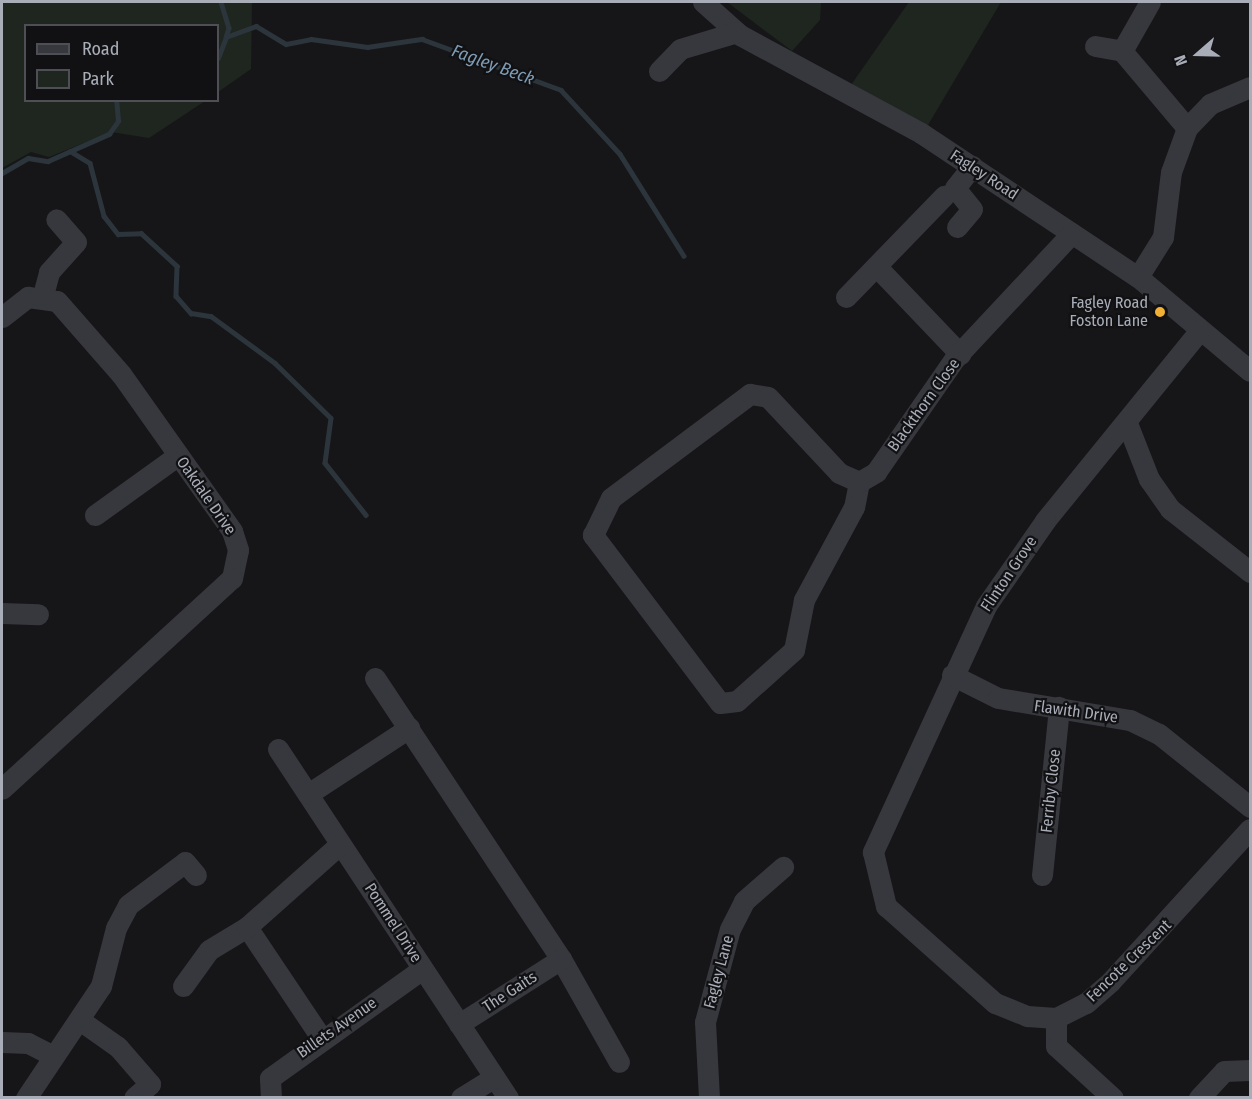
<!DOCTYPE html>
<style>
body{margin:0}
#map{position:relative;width:1252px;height:1099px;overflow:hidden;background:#161618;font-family:"Fira Sans Condensed",sans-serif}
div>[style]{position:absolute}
.green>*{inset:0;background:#1e261f}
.stream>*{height:4.5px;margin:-2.25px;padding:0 2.25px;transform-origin:2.25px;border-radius:2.25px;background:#2c353c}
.minor>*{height:21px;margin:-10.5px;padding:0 10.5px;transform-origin:10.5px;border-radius:10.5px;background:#37383d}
.dots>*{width:16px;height:16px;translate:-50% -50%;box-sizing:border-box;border:3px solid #111113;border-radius:50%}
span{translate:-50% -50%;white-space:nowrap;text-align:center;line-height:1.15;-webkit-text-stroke:4.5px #111113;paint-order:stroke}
.street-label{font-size:16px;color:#a8adb8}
.poi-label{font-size:16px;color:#a8adb8}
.right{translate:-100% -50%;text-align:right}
.water-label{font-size:18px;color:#7f9bb3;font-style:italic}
.frame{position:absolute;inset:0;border:3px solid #a8adb8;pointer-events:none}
.legend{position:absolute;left:24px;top:24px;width:195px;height:78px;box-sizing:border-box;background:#111113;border:2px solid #4d4f55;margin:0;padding:8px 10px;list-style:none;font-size:18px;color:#a8adb8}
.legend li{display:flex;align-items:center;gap:12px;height:30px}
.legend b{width:30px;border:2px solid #4d4f55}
.north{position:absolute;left:1168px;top:24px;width:60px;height:60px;-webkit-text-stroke:4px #111113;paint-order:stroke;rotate:250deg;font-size:16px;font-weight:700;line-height:24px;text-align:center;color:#a8adb8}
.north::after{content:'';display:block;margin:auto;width:21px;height:27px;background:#a8adb8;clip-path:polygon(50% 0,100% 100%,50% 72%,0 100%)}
</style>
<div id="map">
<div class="green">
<i style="clip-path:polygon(2px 2px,252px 2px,251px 69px,218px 92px,218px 26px,26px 26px,26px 100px,205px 101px,149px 138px,111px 132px,49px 157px,31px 152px,2px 168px)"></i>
<i style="clip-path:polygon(727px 2px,821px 2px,820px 20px,792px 51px)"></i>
<i style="clip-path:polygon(909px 2px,1001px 2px,928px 125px,851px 85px)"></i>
</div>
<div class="stream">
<i style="left:221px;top:2px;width:27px;rotate:73deg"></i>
<i style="left:229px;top:28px;width:9px;rotate:108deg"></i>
<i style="left:218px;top:58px;width:22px;rotate:-69deg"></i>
<i style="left:226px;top:37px;width:32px;rotate:-20deg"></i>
<i style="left:256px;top:26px;width:35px;rotate:31deg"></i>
<i style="left:286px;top:44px;width:25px;rotate:-11deg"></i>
<i style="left:311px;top:39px;width:57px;rotate:8.1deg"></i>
<i style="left:367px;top:47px;width:56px;rotate:-8.3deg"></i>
<i style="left:422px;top:39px;width:148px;rotate:20.1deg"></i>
<i style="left:561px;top:90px;width:87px;rotate:47.3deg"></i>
<i style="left:620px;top:154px;width:120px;rotate:57.9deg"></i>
<i style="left:70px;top:151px;width:23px;rotate:31deg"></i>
<i style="left:90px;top:163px;width:55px;rotate:75.2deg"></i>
<i style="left:104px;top:216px;width:23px;rotate:52deg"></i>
<i style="left:118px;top:234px;width:23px;rotate:-2deg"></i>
<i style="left:141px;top:233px;width:49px;rotate:42.5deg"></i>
<i style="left:177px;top:266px;width:30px;rotate:92deg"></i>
<i style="left:176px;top:296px;width:23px;rotate:49deg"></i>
<i style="left:191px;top:313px;width:20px;rotate:9deg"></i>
<i style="left:211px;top:316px;width:79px;rotate:36.3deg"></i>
<i style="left:275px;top:363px;width:78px;rotate:44.5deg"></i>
<i style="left:331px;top:418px;width:45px;rotate:97.6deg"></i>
<i style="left:325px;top:463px;width:66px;rotate:51.7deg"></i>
<i style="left:2px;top:173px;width:30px;rotate:-30deg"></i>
<i style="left:28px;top:158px;width:20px;rotate:9deg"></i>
<i style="left:48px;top:161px;width:67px;rotate:-23.9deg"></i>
<i style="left:109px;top:134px;width:16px;rotate:-55deg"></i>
<i style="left:118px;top:121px;width:21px;rotate:-95deg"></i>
</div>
<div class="minor">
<i style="left:703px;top:2px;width:50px;rotate:41.7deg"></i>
<i style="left:740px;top:35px;width:206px;rotate:28.4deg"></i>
<i style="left:921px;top:133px;width:260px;rotate:33.6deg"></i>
<i style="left:1138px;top:277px;width:146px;rotate:40deg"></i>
<i style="left:1095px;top:46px;width:27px;rotate:10deg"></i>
<i style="left:1122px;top:51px;width:101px;rotate:49.8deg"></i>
<i style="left:1122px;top:51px;width:56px;rotate:-60.3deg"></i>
<i style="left:659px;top:71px;width:30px;rotate:-46deg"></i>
<i style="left:680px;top:49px;width:59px;rotate:-16.6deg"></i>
<i style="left:957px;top:227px;width:23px;rotate:-50deg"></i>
<i style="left:972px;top:209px;width:27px;rotate:-129deg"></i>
<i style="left:955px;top:188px;width:28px;rotate:-52deg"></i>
<i style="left:876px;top:266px;width:122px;rotate:46.3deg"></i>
<i style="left:1138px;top:277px;width:47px;rotate:-58deg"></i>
<i style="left:1163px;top:237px;width:65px;rotate:-83deg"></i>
<i style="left:1171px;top:172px;width:47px;rotate:-70deg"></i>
<i style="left:1187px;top:128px;width:33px;rotate:-46deg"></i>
<i style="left:1210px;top:104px;width:43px;rotate:-23deg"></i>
<i style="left:43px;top:295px;width:24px;rotate:-75deg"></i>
<i style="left:49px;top:272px;width:40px;rotate:-48deg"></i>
<i style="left:76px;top:242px;width:30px;rotate:-131deg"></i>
<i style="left:846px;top:297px;width:141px;rotate:-45.9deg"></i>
<i style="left:2px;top:317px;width:33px;rotate:-38deg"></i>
<i style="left:28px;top:297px;width:29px;rotate:8deg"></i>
<i style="left:57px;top:301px;width:97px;rotate:48.8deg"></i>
<i style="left:121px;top:374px;width:192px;rotate:54.7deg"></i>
<i style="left:232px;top:531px;width:20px;rotate:72deg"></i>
<i style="left:238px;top:550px;width:29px;rotate:102deg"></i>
<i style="left:232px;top:578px;width:312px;rotate:137.5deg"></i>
<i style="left:1200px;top:330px;width:246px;rotate:129.1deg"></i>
<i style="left:1045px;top:521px;width:103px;rotate:124.8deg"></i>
<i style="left:986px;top:606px;width:271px;rotate:114.7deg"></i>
<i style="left:873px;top:852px;width:56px;rotate:76.5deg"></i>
<i style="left:886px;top:906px;width:146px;rotate:41.7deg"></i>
<i style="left:995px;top:1003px;width:35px;rotate:22deg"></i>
<i style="left:1027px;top:1016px;width:29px;rotate:4deg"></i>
<i style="left:1056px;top:1018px;width:34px;rotate:-27deg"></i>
<i style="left:1086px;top:1003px;width:33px;rotate:-41deg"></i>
<i style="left:1111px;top:981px;width:206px;rotate:-47.6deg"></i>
<i style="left:1127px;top:423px;width:60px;rotate:68.6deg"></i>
<i style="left:1149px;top:479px;width:37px;rotate:55deg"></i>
<i style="left:1170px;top:509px;width:102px;rotate:38.2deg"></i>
<i style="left:859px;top:482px;width:25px;rotate:101deg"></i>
<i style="left:854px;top:507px;width:106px;rotate:118.3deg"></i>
<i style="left:804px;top:600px;width:51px;rotate:101.3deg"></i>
<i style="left:794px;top:650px;width:76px;rotate:138.2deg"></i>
<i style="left:737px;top:701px;width:17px;rotate:173deg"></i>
<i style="left:720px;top:703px;width:211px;rotate:-127.1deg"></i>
<i style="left:593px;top:535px;width:41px;rotate:-64.1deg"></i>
<i style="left:611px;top:498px;width:174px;rotate:-36.8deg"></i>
<i style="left:750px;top:394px;width:18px;rotate:9deg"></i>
<i style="left:768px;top:397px;width:104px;rotate:46.9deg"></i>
<i style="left:839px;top:473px;width:22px;rotate:24deg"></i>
<i style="left:859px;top:482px;width:20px;rotate:-30deg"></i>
<i style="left:876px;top:472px;width:139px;rotate:-55.3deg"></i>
<i style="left:955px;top:358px;width:171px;rotate:-46.9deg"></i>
<i style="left:95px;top:515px;width:101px;rotate:-35.7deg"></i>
<i style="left:2px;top:613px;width:36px;rotate:2deg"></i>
<i style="left:952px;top:675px;width:51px;rotate:26.6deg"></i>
<i style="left:998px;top:698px;width:134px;rotate:9.5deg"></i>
<i style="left:1130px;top:720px;width:32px;rotate:26deg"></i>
<i style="left:1159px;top:734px;width:117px;rotate:38.7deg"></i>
<i style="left:375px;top:678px;width:337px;rotate:56.5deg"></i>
<i style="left:561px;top:959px;width:118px;rotate:60.6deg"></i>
<i style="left:278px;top:749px;width:418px;rotate:56.6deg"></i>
<i style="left:308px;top:794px;width:121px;rotate:-33.2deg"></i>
<i style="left:1042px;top:875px;width:169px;rotate:-84.2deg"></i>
<i style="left:247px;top:927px;width:135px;rotate:56.2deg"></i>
<i style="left:183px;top:986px;width:44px;rotate:-54.2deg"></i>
<i style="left:209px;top:950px;width:44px;rotate:-31.2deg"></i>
<i style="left:247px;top:927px;width:125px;rotate:-41.7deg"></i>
<i style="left:1056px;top:1018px;width:28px;rotate:90deg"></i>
<i style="left:1056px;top:1046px;width:77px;rotate:42.4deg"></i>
<i style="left:81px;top:1021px;width:45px;rotate:35.1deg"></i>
<i style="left:118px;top:1047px;width:49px;rotate:49.1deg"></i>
<i style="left:150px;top:1084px;width:21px;rotate:139deg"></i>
<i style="left:459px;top:1024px;width:121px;rotate:-32.5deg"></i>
<i style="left:2px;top:1042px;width:26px;rotate:2deg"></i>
<i style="left:28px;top:1043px;width:27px;rotate:27deg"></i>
<i style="left:26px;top:1098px;width:135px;rotate:-56.2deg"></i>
<i style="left:101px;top:986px;width:60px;rotate:-75.5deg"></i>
<i style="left:116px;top:928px;width:26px;rotate:-62deg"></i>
<i style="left:128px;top:905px;width:71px;rotate:-37deg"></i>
<i style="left:185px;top:862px;width:17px;rotate:50deg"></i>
<i style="left:271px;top:1098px;width:20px;rotate:-93deg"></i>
<i style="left:270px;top:1078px;width:187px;rotate:-35.6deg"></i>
<i style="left:461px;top:1098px;width:39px;rotate:-32deg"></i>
<i style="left:709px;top:1098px;width:76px;rotate:-93deg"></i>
<i style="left:705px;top:1022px;width:96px;rotate:-75deg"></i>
<i style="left:730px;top:929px;width:31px;rotate:-63deg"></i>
<i style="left:744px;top:901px;width:52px;rotate:-41.1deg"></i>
<i style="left:1199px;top:1098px;width:37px;rotate:-47deg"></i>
<i style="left:1224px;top:1071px;width:26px;rotate:-2deg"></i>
</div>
<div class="dots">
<i style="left:1160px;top:312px;background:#f2b134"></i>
</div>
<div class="street-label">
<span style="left:984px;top:175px;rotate:33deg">Fagley Road</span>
<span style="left:924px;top:405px;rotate:-54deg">Blackthorn Close</span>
<span style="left:206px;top:496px;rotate:55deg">Oakdale Drive</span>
<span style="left:1009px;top:574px;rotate:-56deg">Flinton Grove</span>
<span style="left:1076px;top:712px;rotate:8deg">Flawith Drive</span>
<span style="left:1051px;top:791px;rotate:-84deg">Ferriby Close</span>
<span style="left:393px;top:923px;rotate:57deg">Pommel Drive</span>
<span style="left:1129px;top:961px;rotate:-44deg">Fencote Crescent</span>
<span style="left:719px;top:972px;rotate:-75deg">Fagley Lane</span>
<span style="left:510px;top:992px;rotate:-33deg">The Gaits</span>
<span style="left:337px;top:1028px;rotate:-35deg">Billets Avenue</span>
</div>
<div class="poi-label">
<span class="right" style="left:1148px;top:312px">Fagley Road<br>Foston Lane</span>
</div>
<div class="water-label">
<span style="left:493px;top:65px;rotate:20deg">Fagley Beck</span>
</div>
<div class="frame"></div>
<ul class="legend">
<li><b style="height:8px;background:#37383d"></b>Road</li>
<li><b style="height:16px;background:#1e261f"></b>Park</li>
</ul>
<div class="north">N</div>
</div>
